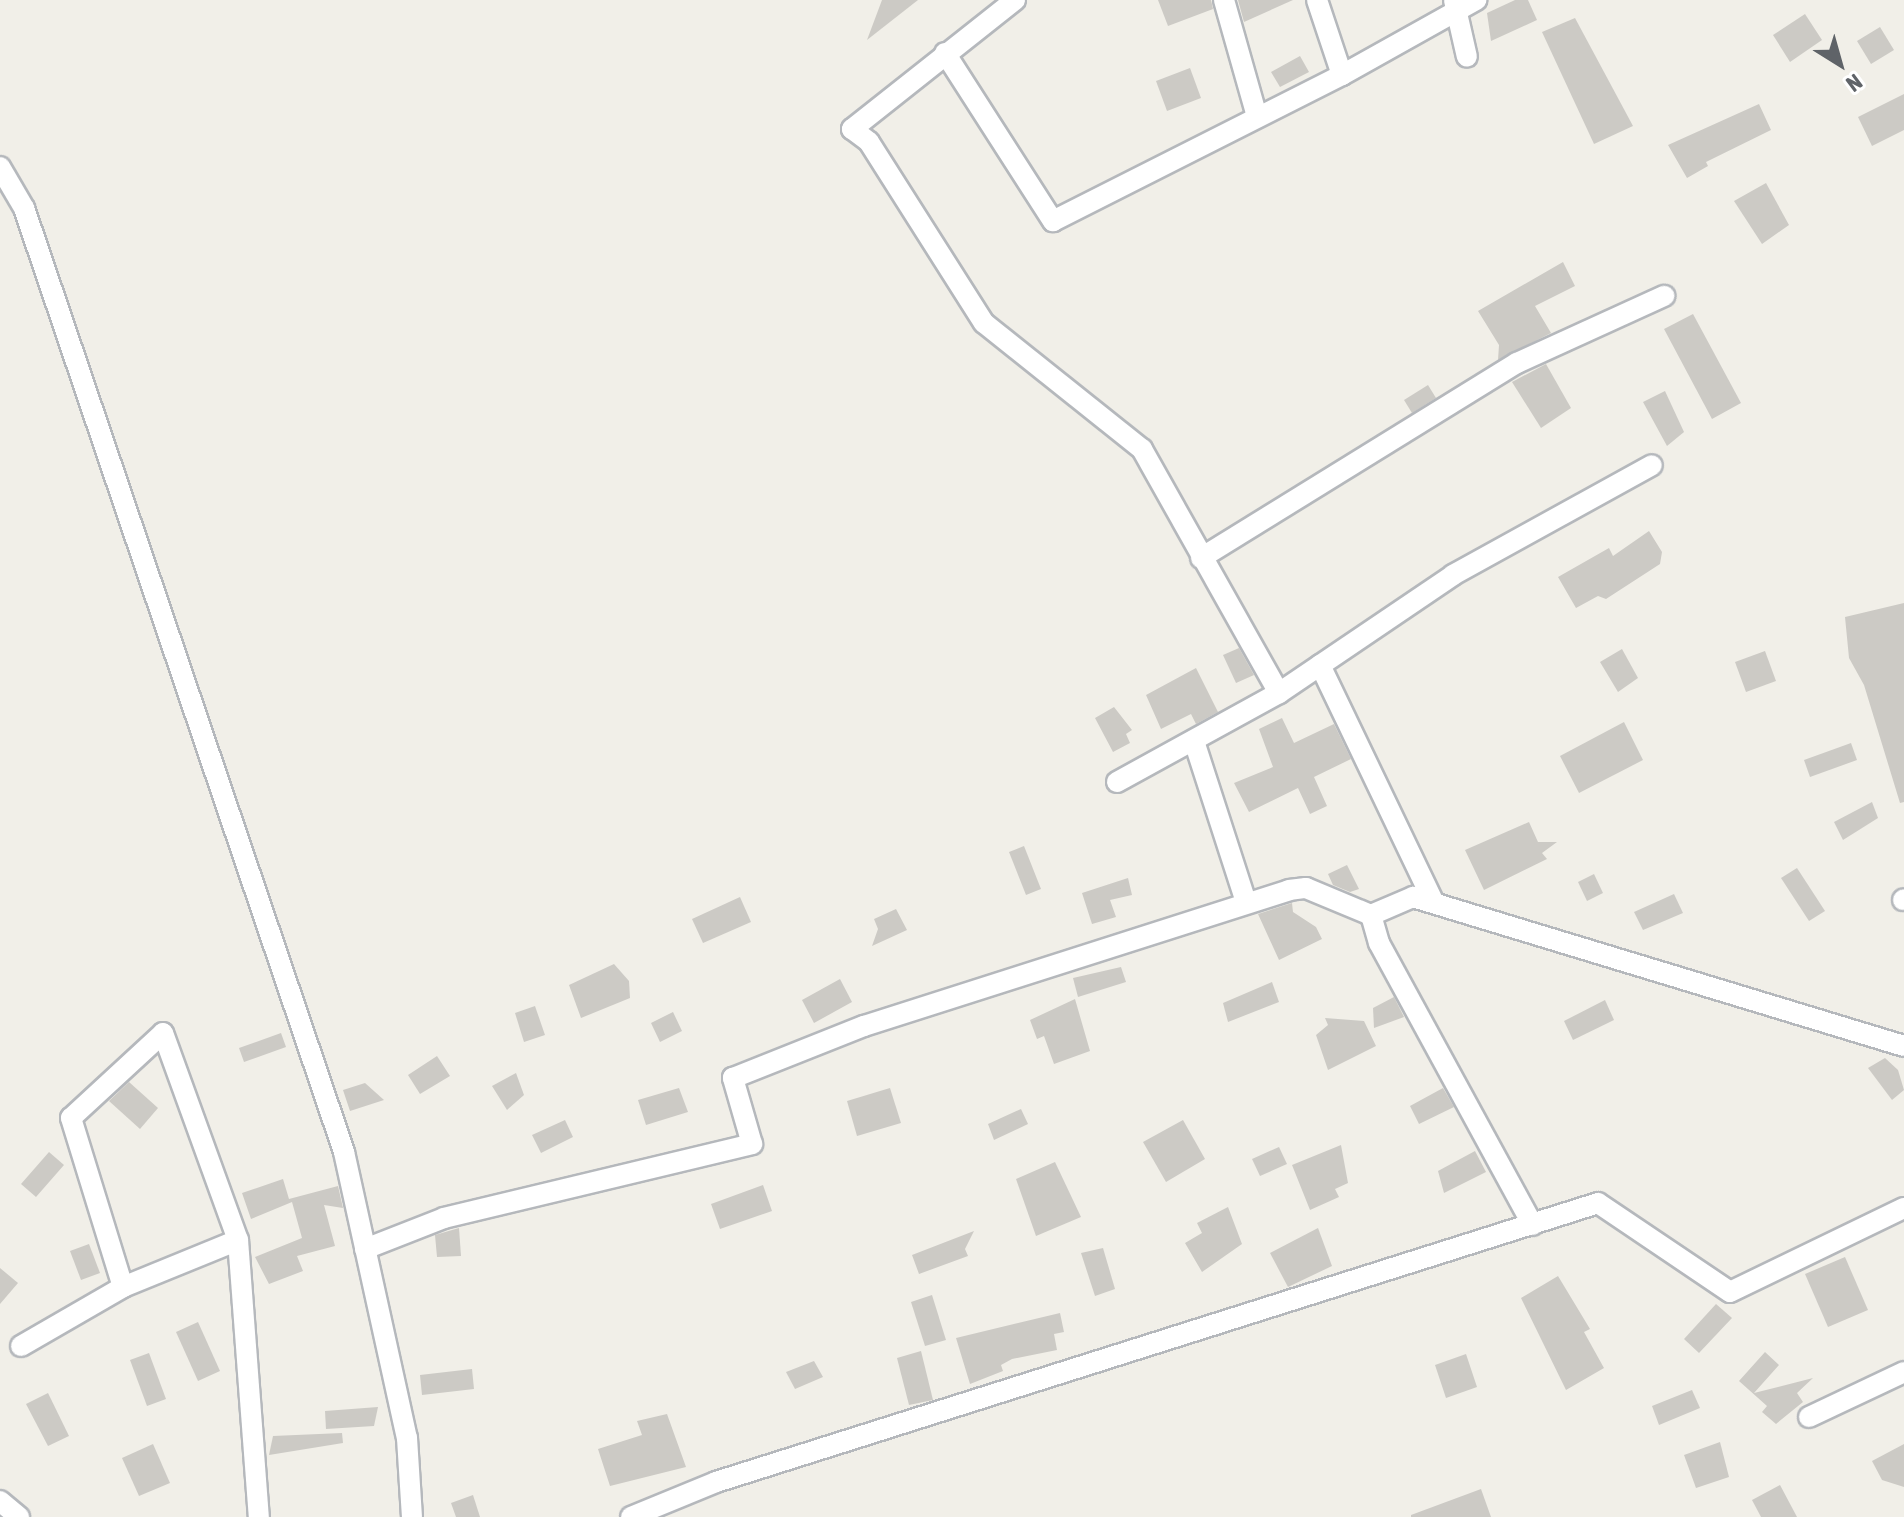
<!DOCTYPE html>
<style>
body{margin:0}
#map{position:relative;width:1904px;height:1517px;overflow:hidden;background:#f1efe8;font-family:"Asap Condensed",sans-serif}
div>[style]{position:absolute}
.building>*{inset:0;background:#cccac5}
.roads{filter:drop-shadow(2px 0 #b5b8bc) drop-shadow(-2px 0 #b5b8bc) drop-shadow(0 2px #b5b8bc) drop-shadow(0 -2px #b5b8bc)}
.minor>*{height:20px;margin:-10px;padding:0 10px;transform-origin:10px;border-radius:10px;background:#fff}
span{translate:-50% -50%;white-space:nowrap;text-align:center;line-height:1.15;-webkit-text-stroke:6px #fff;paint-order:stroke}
.north{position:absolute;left:1800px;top:24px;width:80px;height:80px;-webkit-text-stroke:6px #fff;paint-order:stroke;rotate:143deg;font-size:22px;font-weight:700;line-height:32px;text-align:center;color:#5f6368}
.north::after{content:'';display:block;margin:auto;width:28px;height:36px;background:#5f6368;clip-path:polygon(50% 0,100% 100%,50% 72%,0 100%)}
</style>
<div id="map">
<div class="building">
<i style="clip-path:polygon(882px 0,918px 0,867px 40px)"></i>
<i style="clip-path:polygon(1158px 0,1211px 0,1213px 9px,1168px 26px)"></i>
<i style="clip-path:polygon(1238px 0,1293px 0,1244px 22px)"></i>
<i style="clip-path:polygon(1515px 0,1528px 0,1537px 20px,1491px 41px,1487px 13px)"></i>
<i style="clip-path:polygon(1805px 14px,1822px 40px,1790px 62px,1773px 35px)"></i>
<i style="clip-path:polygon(1575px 18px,1633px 126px,1594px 144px,1542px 32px)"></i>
<i style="clip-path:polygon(1880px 27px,1894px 50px,1871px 64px,1857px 41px)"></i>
<i style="clip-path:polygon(1300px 56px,1309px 72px,1280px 87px,1271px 72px)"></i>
<i style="clip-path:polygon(1190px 68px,1201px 98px,1167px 111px,1156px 81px)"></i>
<i style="clip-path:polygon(1904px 94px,1904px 130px,1872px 146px,1858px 117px)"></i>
<i style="clip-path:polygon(1759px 104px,1771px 130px,1706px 162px,1708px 166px,1687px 178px,1668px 145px)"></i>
<i style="clip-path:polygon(1766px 183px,1789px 225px,1762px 244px,1734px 201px)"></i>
<i style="clip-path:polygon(1563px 262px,1575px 286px,1535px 306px,1551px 333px,1498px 360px,1499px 345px,1478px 311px)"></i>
<i style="clip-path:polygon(1693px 314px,1741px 403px,1712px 419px,1664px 329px)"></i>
<i style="clip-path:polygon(1546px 364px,1571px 408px,1541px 428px,1512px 382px)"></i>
<i style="clip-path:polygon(1428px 385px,1436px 398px,1412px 413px,1404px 400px)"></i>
<i style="clip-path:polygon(1665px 391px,1684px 432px,1667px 446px,1643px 402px)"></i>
<i style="clip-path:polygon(1649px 531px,1662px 552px,1660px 564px,1606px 599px,1598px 596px,1576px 608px,1558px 577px,1609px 548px,1613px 556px)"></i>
<i style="clip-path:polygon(1904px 603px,1904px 802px,1900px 803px,1864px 685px,1849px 658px,1845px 617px)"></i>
<i style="clip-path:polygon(1239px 648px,1254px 675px,1236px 683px,1223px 655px)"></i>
<i style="clip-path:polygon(1622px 649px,1638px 678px,1618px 692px,1600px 662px)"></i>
<i style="clip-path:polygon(1765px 651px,1776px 681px,1746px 692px,1735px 662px)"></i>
<i style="clip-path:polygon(1196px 668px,1218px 712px,1196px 724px,1191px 714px,1161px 729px,1146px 695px)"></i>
<i style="clip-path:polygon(1114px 707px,1132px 730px,1126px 734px,1130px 743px,1113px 752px,1095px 718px)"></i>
<i style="clip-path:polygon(1282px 718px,1294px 743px,1334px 724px,1351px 759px,1314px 777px,1327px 806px,1310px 814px,1298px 788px,1249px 812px,1234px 783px,1273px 767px,1259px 729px)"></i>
<i style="clip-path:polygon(1624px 722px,1643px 760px,1579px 793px,1560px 756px)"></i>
<i style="clip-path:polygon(1851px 743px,1857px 760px,1810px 777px,1804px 760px)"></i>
<i style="clip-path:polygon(1872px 802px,1878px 818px,1843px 840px,1834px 822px)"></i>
<i style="clip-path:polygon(1529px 822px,1538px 842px,1557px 842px,1542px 853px,1547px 859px,1484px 890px,1465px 850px)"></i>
<i style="clip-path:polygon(1024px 846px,1041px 889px,1026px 895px,1009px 852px)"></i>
<i style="clip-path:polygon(1347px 865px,1359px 889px,1350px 892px,1333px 885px,1328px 874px)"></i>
<i style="clip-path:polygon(1797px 868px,1825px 911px,1809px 921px,1781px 878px)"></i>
<i style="clip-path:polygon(1594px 874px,1603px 893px,1587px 901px,1578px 882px)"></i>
<i style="clip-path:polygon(1128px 878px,1132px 895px,1110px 900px,1116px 917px,1092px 924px,1082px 893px)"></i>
<i style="clip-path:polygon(1674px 894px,1683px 913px,1643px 930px,1634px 912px)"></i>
<i style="clip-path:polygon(740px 897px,751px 922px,703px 943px,692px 919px)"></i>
<i style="clip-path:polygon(1292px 903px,1293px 912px,1316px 927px,1322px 939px,1279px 960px,1258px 914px)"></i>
<i style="clip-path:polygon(896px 909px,907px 930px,872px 946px,878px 929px,874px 919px)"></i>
<i style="clip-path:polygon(614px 964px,629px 981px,630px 998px,581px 1018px,569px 985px)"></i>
<i style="clip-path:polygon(1121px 967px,1126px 982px,1078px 997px,1073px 978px)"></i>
<i style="clip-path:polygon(840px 979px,852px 1002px,814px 1023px,802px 1000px)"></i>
<i style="clip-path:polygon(1272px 982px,1279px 1002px,1228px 1022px,1223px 1003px)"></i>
<i style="clip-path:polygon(1394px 997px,1404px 1017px,1374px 1028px,1373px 1008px)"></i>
<i style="clip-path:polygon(1075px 999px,1090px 1051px,1054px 1064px,1044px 1036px,1037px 1039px,1030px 1020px)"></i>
<i style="clip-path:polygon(1605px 1000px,1614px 1020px,1573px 1040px,1564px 1021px)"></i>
<i style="clip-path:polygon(535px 1006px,545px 1035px,524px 1042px,515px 1013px)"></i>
<i style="clip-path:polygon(673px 1012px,682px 1031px,660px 1042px,651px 1023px)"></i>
<i style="clip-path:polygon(1325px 1018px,1364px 1021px,1376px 1046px,1328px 1070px,1316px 1035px,1328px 1025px)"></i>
<i style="clip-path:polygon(281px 1033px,286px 1047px,244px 1062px,239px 1048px)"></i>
<i style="clip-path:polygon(437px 1056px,450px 1076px,420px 1094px,408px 1075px)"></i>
<i style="clip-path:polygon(1885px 1058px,1898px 1070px,1904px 1090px,1892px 1100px,1868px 1068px)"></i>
<i style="clip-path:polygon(516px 1073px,524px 1095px,507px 1110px,492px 1086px)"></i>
<i style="clip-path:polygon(129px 1082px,158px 1108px,140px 1129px,109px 1101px)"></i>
<i style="clip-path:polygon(365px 1083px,384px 1100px,350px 1111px,343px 1090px)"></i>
<i style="clip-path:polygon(679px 1088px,688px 1112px,646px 1125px,638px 1100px)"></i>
<i style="clip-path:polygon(890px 1088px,901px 1123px,857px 1136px,847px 1101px)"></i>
<i style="clip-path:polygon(1443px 1088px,1454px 1107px,1419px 1124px,1410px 1106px)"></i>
<i style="clip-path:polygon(1021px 1109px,1028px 1124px,994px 1140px,988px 1124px)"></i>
<i style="clip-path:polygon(565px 1120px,573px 1137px,541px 1153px,532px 1135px)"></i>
<i style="clip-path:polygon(1183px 1120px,1205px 1159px,1166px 1182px,1143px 1142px)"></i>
<i style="clip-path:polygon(1341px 1145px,1348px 1183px,1335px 1189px,1339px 1197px,1310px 1210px,1292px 1165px)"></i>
<i style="clip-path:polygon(1279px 1147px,1287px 1164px,1260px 1176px,1252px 1159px)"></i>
<i style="clip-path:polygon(1475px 1151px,1486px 1172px,1444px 1193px,1438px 1171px)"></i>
<i style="clip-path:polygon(49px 1152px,64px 1165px,36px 1197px,21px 1184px)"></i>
<i style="clip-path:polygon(1055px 1162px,1081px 1217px,1036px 1236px,1016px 1179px)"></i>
<i style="clip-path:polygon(283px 1179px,289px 1199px,338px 1186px,343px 1208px,324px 1205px,335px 1246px,297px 1256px,303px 1271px,269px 1284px,255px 1257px,302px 1238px,292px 1202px,251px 1219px,242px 1193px)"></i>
<i style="clip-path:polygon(763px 1185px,772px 1211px,720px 1229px,711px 1204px)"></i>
<i style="clip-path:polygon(1228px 1207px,1242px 1244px,1202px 1272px,1185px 1243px,1202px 1233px,1197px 1223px)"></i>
<i style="clip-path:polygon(459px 1228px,461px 1256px,437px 1257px,435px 1235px)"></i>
<i style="clip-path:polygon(1318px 1228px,1332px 1266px,1288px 1287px,1270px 1253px)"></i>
<i style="clip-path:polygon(974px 1231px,965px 1249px,968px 1256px,919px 1274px,912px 1255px)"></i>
<i style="clip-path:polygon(89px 1244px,100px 1273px,81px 1280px,70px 1251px)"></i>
<i style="clip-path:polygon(1103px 1248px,1115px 1289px,1095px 1296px,1081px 1253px)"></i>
<i style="clip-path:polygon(1845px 1257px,1868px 1310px,1828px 1327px,1805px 1274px)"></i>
<i style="clip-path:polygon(0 1268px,18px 1283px,0 1304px)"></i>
<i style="clip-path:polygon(1558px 1276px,1590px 1329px,1584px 1332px,1604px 1368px,1566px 1390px,1521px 1298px)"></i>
<i style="clip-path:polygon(932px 1295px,946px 1340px,925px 1346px,911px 1302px)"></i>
<i style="clip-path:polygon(1716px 1304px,1732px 1318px,1699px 1353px,1684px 1339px)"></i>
<i style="clip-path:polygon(1060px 1313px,1064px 1332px,1054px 1334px,1057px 1350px,1012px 1359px,1001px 1365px,1003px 1371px,970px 1384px,956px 1338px)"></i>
<i style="clip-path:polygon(198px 1322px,220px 1371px,198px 1381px,176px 1332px)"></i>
<i style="clip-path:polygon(921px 1351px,933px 1400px,909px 1405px,897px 1358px)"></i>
<i style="clip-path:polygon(1765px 1352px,1779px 1365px,1754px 1393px,1813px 1378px,1797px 1393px,1803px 1402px,1776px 1424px,1762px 1412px,1767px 1406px,1739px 1381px)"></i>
<i style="clip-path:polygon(149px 1353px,166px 1399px,147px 1406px,130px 1360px)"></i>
<i style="clip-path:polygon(1466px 1354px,1477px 1387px,1446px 1398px,1435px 1365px)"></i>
<i style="clip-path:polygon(814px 1361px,823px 1377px,795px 1389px,786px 1372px)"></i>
<i style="clip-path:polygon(472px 1369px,474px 1389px,422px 1395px,420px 1375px)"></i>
<i style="clip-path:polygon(1692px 1390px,1700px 1408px,1659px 1425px,1652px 1406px)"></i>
<i style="clip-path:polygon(48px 1393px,69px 1436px,48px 1446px,26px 1404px)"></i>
<i style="clip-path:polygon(378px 1407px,374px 1426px,326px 1429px,325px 1411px)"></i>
<i style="clip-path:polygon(667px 1414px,686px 1467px,610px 1486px,598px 1449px,642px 1435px,637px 1421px)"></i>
<i style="clip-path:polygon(342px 1433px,343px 1443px,269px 1455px,273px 1436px)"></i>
<i style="clip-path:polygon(1720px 1442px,1729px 1477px,1696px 1488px,1684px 1455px)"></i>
<i style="clip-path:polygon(153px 1444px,170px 1483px,139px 1496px,122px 1458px)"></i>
<i style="clip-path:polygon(1904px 1444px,1904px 1487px,1882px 1480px,1872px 1461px)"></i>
<i style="clip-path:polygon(1780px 1485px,1797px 1517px,1761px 1517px,1752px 1500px)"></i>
<i style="clip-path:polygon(1481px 1489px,1491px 1517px,1411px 1517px,1411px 1515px)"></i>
<i style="clip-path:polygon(473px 1495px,480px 1517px,456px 1517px,451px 1503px)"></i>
</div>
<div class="roads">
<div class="minor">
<i style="left:1015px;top:0;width:208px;rotate:141.6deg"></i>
<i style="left:852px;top:129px;width:21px;rotate:37deg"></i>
<i style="left:869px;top:142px;width:214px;rotate:57.6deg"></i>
<i style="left:984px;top:323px;width:202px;rotate:38.6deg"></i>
<i style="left:1142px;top:449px;width:280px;rotate:60.7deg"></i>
<i style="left:1224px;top:0;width:122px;rotate:74.2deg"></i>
<i style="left:1317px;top:0;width:79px;rotate:71.6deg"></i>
<i style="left:1454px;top:0;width:58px;rotate:77.2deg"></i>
<i style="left:945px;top:53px;width:200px;rotate:57.3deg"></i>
<i style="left:1053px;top:221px;width:324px;rotate:-26.8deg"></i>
<i style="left:1342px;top:75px;width:154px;rotate:-29.2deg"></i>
<i style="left:0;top:167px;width:48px;rotate:59.7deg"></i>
<i style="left:24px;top:208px;width:997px;rotate:71.27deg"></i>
<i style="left:344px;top:1152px;width:293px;rotate:77.6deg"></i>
<i style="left:407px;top:1438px;width:79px;rotate:86.4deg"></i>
<i style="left:1201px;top:558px;width:371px;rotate:-31.7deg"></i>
<i style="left:1517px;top:363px;width:162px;rotate:-24.5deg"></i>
<i style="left:1320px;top:665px;width:264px;rotate:64.4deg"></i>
<i style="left:1194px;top:741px;width:169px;rotate:72.1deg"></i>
<i style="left:1117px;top:782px;width:185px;rotate:-28.8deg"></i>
<i style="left:1279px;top:693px;width:210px;rotate:-34.1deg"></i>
<i style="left:1453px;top:575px;width:227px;rotate:-28.9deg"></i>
<i style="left:1903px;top:900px;width:1px;rotate:-45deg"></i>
<i style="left:1371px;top:915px;width:29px;rotate:74deg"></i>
<i style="left:1379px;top:943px;width:321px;rotate:61.4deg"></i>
<i style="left:365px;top:1249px;width:85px;rotate:-21.4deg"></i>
<i style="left:444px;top:1218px;width:317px;rotate:-13.5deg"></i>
<i style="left:752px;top:1144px;width:69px;rotate:-106.1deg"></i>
<i style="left:733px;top:1078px;width:141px;rotate:-21.7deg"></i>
<i style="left:864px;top:1026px;width:446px;rotate:-17.7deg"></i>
<i style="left:1289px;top:890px;width:17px;rotate:-7deg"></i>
<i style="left:1306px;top:888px;width:70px;rotate:22.6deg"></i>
<i style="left:1371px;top:915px;width:46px;rotate:-23.2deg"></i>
<i style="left:1413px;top:897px;width:513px;rotate:16.88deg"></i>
<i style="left:123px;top:1287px;width:177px;rotate:-107.1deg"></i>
<i style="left:71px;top:1118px;width:125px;rotate:-42.7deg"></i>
<i style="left:163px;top:1033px;width:220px;rotate:70.1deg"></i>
<i style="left:238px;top:1240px;width:278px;rotate:85.7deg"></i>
<i style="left:21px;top:1346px;width:118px;rotate:-30deg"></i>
<i style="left:123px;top:1287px;width:124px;rotate:-22.2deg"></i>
<i style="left:1809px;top:1417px;width:105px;rotate:-25.3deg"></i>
<i style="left:0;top:1501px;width:25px;rotate:40deg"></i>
<i style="left:631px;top:1517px;width:92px;rotate:-22.4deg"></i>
<i style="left:716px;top:1482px;width:925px;rotate:-17.55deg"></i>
<i style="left:1598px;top:1203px;width:159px;rotate:34deg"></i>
<i style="left:1730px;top:1292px;width:193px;rotate:-25.8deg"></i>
</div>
</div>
<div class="north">N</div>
</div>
